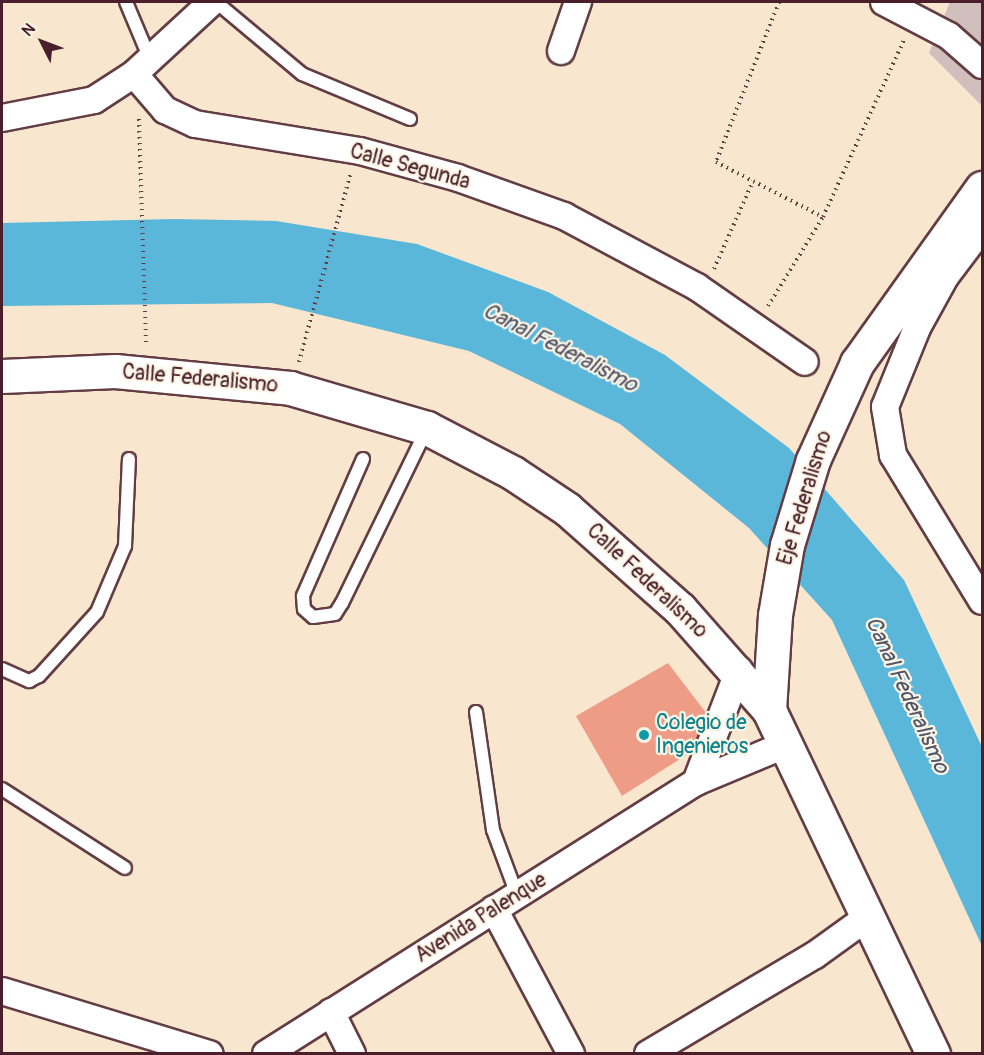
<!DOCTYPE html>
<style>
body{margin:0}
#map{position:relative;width:984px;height:1055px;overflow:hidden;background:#f8e6cf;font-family:Pangolin,sans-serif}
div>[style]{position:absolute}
.industrial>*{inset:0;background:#d1bfbd}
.water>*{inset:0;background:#5bb7d9}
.building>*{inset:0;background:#ef9c86}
.path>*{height:4px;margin-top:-2px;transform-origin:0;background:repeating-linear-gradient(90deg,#643d44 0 1.5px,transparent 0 6px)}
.roads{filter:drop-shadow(2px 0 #643d44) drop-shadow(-2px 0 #643d44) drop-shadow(0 2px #643d44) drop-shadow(0 -2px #643d44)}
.lane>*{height:12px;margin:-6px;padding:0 6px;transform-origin:6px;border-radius:6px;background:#fff}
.street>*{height:26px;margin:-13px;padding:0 13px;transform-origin:13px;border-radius:13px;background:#fff}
.secondary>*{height:33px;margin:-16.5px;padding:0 16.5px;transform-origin:16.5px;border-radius:16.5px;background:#fff}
.dots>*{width:16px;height:16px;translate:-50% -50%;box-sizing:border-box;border:3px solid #fcf5e5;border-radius:50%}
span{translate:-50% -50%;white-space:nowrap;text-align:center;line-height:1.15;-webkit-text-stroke:4.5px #fcf5e5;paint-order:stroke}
.street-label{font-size:21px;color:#4a1f2b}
.culture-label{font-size:21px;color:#0d838f}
.left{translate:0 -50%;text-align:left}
.water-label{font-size:22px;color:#505468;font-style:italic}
.frame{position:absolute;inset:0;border:3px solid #4a1f2b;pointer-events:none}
.north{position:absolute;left:12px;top:12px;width:60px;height:60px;-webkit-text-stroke:4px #fcf5e5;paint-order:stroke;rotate:312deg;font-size:16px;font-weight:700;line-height:24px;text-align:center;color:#4a1f2b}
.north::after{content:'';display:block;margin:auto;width:21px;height:27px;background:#4a1f2b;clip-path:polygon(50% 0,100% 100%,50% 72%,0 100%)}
</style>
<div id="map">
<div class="industrial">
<i style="clip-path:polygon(950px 2px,982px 2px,982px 106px,929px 53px)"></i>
</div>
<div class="water">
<i style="clip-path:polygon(174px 219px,276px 221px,417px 244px,548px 292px,665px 355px,789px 448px,904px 580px,982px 747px,982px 946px,832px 620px,749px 528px,620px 424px,469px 351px,272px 303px,2px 306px,2px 223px)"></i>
</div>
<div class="building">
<i style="clip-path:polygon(668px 663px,710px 718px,691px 752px,622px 796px,576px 716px)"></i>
</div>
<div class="path">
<i style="left:779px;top:2px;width:172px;rotate:111.5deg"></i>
<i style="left:716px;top:162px;width:120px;rotate:27.2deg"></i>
<i style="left:823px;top:217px;width:195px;rotate:-65.4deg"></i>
<i style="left:139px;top:119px;width:226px;rotate:88.2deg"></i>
<i style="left:714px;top:269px;width:96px;rotate:-66.1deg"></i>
<i style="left:768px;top:306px;width:105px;rotate:-58.3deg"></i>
<i style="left:299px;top:362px;width:194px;rotate:-74.7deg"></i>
</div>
<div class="roads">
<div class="lane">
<i style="left:126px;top:2px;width:62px;rotate:67.2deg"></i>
<i style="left:216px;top:2px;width:112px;rotate:39.9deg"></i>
<i style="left:302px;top:74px;width:117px;rotate:22.6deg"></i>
<i style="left:363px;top:459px;width:150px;rotate:113.7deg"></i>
<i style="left:303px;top:596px;width:13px;rotate:86deg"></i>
<i style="left:304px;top:609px;width:12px;rotate:42deg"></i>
<i style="left:313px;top:617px;width:22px;rotate:-8deg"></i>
<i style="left:335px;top:614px;width:13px;rotate:-58deg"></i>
<i style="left:342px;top:603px;width:194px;rotate:-64deg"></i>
<i style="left:2px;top:669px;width:30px;rotate:24deg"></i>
<i style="left:29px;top:681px;width:11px;rotate:-27deg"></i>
<i style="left:39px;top:676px;width:86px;rotate:-47.8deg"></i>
<i style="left:97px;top:612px;width:72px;rotate:-67deg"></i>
<i style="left:125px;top:546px;width:87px;rotate:-87.4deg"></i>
<i style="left:476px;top:712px;width:119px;rotate:81.8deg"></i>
<i style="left:493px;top:830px;width:69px;rotate:69.7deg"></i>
<i style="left:2px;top:789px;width:146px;rotate:32.7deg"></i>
</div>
<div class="street">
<i style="left:884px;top:2px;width:73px;rotate:27.6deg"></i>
<i style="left:949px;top:36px;width:44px;rotate:41.3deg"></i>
<i style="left:561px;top:51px;width:52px;rotate:-70.9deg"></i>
<i style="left:134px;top:74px;width:48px;rotate:49.3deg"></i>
<i style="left:165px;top:110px;width:33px;rotate:25deg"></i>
<i style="left:195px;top:124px;width:167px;rotate:9.3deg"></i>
<i style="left:360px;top:151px;width:102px;rotate:15.4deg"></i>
<i style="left:458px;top:178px;width:113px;rotate:19.7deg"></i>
<i style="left:564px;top:216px;width:151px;rotate:28.1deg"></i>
<i style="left:697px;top:287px;width:131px;rotate:34.8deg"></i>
<i style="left:2px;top:118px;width:94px;rotate:-11.1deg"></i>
<i style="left:94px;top:100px;width:48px;rotate:-33deg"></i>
<i style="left:134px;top:74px;width:106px;rotate:-42.7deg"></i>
<i style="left:982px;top:228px;width:61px;rotate:127.1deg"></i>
<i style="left:945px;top:277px;width:58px;rotate:118.8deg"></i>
<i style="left:917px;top:328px;width:85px;rotate:112.1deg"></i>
<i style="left:885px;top:407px;width:49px;rotate:80.5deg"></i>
<i style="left:893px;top:455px;width:171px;rotate:58.6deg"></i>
<i style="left:696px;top:782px;width:120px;rotate:-69deg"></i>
<i style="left:494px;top:909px;width:164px;rotate:62deg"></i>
<i style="left:2px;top:991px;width:217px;rotate:16.9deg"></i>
<i style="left:331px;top:1012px;width:47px;rotate:63.4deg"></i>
<i style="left:266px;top:1054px;width:509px;rotate:-32.32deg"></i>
<i style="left:696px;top:782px;width:96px;rotate:-22.6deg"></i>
<i style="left:648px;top:1054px;width:194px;rotate:-30.7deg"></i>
<i style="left:815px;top:955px;width:67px;rotate:-35.8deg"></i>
</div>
<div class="secondary">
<i style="left:2px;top:376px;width:113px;rotate:-2.5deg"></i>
<i style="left:115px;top:371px;width:176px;rotate:5.5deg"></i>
<i style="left:290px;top:388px;width:143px;rotate:16.3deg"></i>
<i style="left:427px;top:428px;width:97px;rotate:27.6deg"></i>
<i style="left:513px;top:473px;width:65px;rotate:33.7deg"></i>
<i style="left:567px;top:509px;width:151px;rotate:41.5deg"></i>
<i style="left:680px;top:609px;width:135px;rotate:48.6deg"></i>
<i style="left:769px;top:710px;width:381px;rotate:64.5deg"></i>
<i style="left:769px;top:710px;width:95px;rotate:-86.4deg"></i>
<i style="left:775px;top:615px;width:71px;rotate:-80.3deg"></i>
<i style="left:787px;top:545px;width:89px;rotate:-73deg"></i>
<i style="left:813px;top:460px;width:107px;rotate:-65.6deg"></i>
<i style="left:857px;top:363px;width:215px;rotate:-54.5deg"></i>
</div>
</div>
<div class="dots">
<i style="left:644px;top:735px;background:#0f9aa8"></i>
</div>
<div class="street-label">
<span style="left:410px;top:167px;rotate:15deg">Calle Segunda</span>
<span style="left:200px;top:379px;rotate:5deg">Calle Federalismo</span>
<span style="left:805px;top:498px;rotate:-73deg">Eje Federalismo</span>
<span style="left:647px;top:581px;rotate:43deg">Calle Federalismo</span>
<span style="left:481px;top:918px;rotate:-32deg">Avenida Palenque</span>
</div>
<div class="culture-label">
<span class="left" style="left:656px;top:735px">Colegio de<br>Ingenieros</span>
</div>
<div class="water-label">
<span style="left:560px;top:348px;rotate:27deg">Canal Federalismo</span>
<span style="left:907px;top:695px;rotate:65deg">Canal Federalismo</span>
</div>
<div class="frame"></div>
<div class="north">N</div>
</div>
